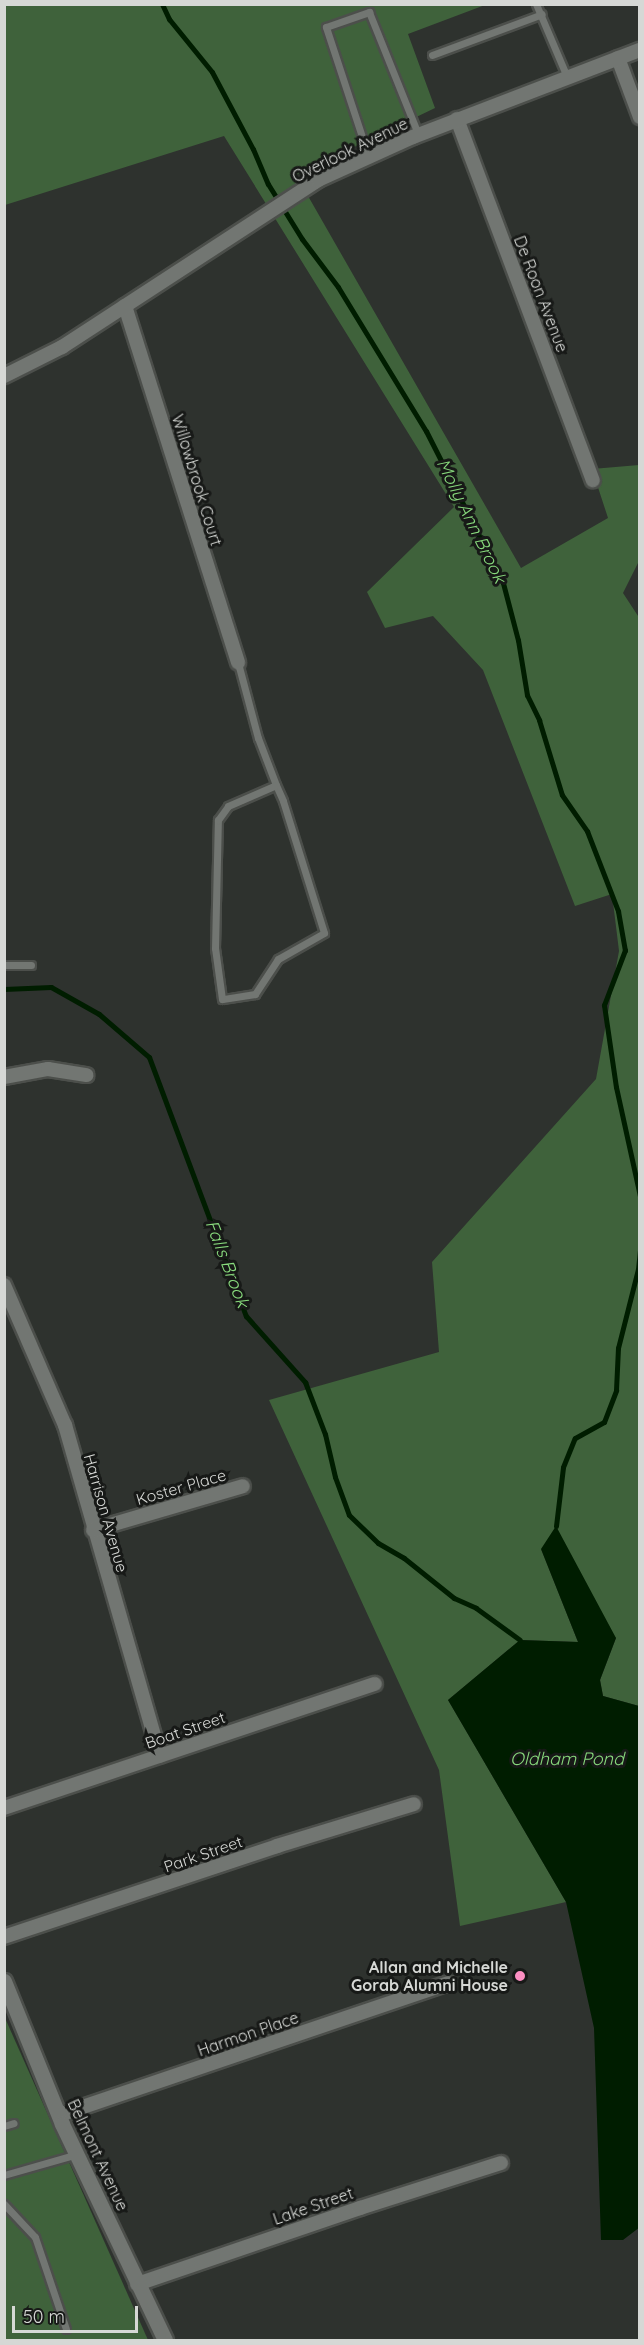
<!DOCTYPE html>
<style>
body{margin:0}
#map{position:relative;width:644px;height:2345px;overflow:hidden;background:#2e322e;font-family:Quicksand,sans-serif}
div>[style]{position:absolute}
.green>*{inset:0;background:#3f623b}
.water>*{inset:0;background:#001d00}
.stream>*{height:5px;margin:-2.5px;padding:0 2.5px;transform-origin:2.5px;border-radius:2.5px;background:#001d00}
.roads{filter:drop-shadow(2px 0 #4c4f4b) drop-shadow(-2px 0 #4c4f4b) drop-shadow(0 2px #4c4f4b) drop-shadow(0 -2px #4c4f4b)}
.service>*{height:7px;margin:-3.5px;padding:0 3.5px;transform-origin:3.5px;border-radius:3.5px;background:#727672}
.minor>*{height:14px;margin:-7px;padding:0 7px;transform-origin:7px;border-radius:7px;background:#727672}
.secondary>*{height:15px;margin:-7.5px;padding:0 7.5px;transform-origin:7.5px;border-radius:7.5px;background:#727672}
.dots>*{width:16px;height:16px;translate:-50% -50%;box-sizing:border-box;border:3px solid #171917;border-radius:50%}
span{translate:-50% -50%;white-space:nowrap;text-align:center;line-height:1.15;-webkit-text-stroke:6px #171917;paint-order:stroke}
.street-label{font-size:16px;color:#d6d8d5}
.poi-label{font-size:16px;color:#d6d8d5;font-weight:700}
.right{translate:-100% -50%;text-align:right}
.water-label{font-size:18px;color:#88da7d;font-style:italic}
.frame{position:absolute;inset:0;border:6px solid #d6d8d5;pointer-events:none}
.scale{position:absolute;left:12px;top:2306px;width:126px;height:27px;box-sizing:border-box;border:3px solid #d6d8d5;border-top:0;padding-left:8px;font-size:18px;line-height:21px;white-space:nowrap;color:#d6d8d5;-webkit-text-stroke:4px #171917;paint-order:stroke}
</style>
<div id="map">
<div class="green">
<i style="clip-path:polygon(5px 5px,485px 5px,408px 34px,435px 108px,296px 175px,521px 568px,608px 518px,592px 469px,639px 465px,639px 561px,623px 593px,640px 619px,639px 1706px,603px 1696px,600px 1680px,616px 1638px,541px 1549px,578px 1642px,520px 1640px,448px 1700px,566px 1902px,460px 1926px,439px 1770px,269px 1400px,439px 1352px,432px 1262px,596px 1079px,619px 951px,612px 894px,575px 906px,483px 670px,433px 616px,385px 628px,367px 592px,454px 507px,224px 136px,5px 205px)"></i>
<i style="clip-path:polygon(5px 2018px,148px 2340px,5px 2340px)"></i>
</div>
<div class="water">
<i style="clip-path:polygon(556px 1526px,616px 1638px,600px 1680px,603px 1696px,639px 1706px,640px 2227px,623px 2240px,601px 2240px,594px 2028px,566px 1902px,448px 1700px,520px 1640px,578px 1642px,541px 1549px)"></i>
</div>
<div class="stream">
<i style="left:162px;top:4px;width:17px;rotate:65deg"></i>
<i style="left:169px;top:19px;width:68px;rotate:50.9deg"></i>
<i style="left:212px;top:72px;width:87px;rotate:62deg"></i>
<i style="left:253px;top:149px;width:38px;rotate:67deg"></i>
<i style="left:268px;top:184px;width:65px;rotate:58.3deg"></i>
<i style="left:302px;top:239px;width:60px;rotate:53.1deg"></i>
<i style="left:338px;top:287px;width:169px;rotate:58.6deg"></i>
<i style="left:426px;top:431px;width:170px;rotate:63.1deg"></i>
<i style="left:503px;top:583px;width:59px;rotate:75.3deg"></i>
<i style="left:518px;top:640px;width:56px;rotate:80.7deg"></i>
<i style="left:527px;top:695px;width:28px;rotate:64deg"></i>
<i style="left:539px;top:720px;width:78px;rotate:73deg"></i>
<i style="left:562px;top:795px;width:44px;rotate:55.2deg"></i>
<i style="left:587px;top:831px;width:86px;rotate:68.8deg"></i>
<i style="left:618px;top:911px;width:40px;rotate:80deg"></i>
<i style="left:625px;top:950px;width:59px;rotate:110.9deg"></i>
<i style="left:604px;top:1005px;width:83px;rotate:81.7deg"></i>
<i style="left:616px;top:1087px;width:112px;rotate:77.6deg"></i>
<i style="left:4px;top:989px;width:47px;rotate:-2.4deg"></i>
<i style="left:51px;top:987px;width:55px;rotate:29.4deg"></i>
<i style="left:99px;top:1014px;width:66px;rotate:40.7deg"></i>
<i style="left:149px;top:1057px;width:277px;rotate:69.5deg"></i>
<i style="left:246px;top:1316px;width:89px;rotate:48.2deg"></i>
<i style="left:305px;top:1382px;width:56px;rotate:69deg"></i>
<i style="left:325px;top:1434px;width:44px;rotate:76.9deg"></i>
<i style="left:335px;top:1477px;width:40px;rotate:69.8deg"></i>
<i style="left:349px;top:1515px;width:40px;rotate:44deg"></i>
<i style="left:378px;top:1543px;width:30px;rotate:30deg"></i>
<i style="left:404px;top:1558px;width:64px;rotate:38.7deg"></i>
<i style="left:454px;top:1598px;width:24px;rotate:24deg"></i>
<i style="left:476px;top:1608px;width:54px;rotate:36deg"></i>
<i style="left:556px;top:1526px;width:59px;rotate:-83.2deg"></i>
<i style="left:563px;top:1467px;width:31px;rotate:-68deg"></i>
<i style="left:575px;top:1438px;width:33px;rotate:-29deg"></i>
<i style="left:604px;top:1422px;width:34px;rotate:-69deg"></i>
<i style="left:616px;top:1390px;width:42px;rotate:-87.3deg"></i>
<i style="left:618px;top:1348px;width:81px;rotate:-75.8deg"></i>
<i style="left:638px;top:1269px;width:19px;rotate:-84deg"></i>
</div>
<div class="roads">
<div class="service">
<i style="left:536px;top:4px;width:79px;rotate:67deg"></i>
<i style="left:432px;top:55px;width:117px;rotate:-20.4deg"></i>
<i style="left:369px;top:158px;width:138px;rotate:-108.2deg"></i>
<i style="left:326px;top:27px;width:46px;rotate:-19.2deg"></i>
<i style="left:369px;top:12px;width:131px;rotate:68.1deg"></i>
<i style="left:238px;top:663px;width:78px;rotate:75.1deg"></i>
<i style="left:258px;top:738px;width:50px;rotate:69deg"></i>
<i style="left:276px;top:785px;width:17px;rotate:66deg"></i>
<i style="left:283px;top:801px;width:138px;rotate:72.7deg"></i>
<i style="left:324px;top:933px;width:53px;rotate:150.5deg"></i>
<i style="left:278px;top:959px;width:42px;rotate:123.3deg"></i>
<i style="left:255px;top:994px;width:33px;rotate:171deg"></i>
<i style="left:222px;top:999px;width:51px;rotate:-97.8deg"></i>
<i style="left:215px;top:948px;width:128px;rotate:-88.7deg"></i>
<i style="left:218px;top:820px;width:17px;rotate:-54deg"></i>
<i style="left:228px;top:806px;width:52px;rotate:-23.6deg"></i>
<i style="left:4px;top:965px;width:27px"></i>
<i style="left:4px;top:2126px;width:10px;rotate:-17deg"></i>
<i style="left:4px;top:2175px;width:76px;rotate:-16deg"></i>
<i style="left:4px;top:2204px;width:45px;rotate:46.8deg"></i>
<i style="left:35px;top:2237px;width:97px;rotate:71.4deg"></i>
</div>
<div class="minor">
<i style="left:618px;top:58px;width:63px;rotate:69.6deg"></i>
<i style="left:457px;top:119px;width:386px;rotate:69.4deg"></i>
<i style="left:125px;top:306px;width:374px;rotate:72.4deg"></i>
<i style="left:4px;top:376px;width:65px;rotate:-26.6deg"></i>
<i style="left:62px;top:347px;width:306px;rotate:-33.1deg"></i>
<i style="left:318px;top:180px;width:104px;rotate:-24.4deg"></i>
<i style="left:413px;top:137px;width:243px;rotate:-21deg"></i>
<i style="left:4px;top:1077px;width:45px;rotate:-10.3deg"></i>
<i style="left:48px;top:1069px;width:39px;rotate:9deg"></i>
<i style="left:4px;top:1285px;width:153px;rotate:66.5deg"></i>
<i style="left:65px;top:1425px;width:344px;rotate:74deg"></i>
<i style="left:93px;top:1530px;width:156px;rotate:-16.3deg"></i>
<i style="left:4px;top:1808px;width:391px;rotate:-18.5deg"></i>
<i style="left:4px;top:1937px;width:288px;rotate:-18.4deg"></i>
<i style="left:277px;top:1846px;width:143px;rotate:-17deg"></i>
<i style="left:59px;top:2115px;width:411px;rotate:-18.7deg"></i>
<i style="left:137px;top:2284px;width:236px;rotate:-18.8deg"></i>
<i style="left:360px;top:2208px;width:148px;rotate:-17.7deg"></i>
</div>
<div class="secondary">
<i style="left:4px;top:1981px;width:154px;rotate:67.9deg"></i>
<i style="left:62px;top:2124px;width:239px;rotate:64.5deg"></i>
</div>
</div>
<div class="dots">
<i style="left:520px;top:1976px;background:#fc8fc2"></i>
</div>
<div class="street-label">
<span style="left:350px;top:150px;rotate:-26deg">Overlook Avenue</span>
<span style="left:541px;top:294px;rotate:69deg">De Roon Avenue</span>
<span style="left:197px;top:480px;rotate:73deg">Willowbrook Court</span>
<span style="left:181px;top:1487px;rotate:-16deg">Koster Place</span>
<span style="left:106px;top:1513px;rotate:74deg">Harrison Avenue</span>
<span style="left:185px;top:1730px;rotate:-19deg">Boat Street</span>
<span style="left:203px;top:1854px;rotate:-19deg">Park Street</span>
<span style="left:248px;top:2034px;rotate:-19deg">Harmon Place</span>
<span style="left:98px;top:2155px;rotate:65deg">Belmont Avenue</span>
<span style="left:313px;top:2206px;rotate:-19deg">Lake Street</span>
</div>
<div class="poi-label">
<span class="right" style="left:508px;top:1976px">Allan and Michelle<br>Gorab Alumni House</span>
</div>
<div class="water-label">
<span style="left:471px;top:521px;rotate:64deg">Molly Ann Brook</span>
<span style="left:227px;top:1264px;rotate:69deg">Falls Brook</span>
<span style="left:567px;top:1759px">Oldham Pond</span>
</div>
<div class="frame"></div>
<div class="scale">50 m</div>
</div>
